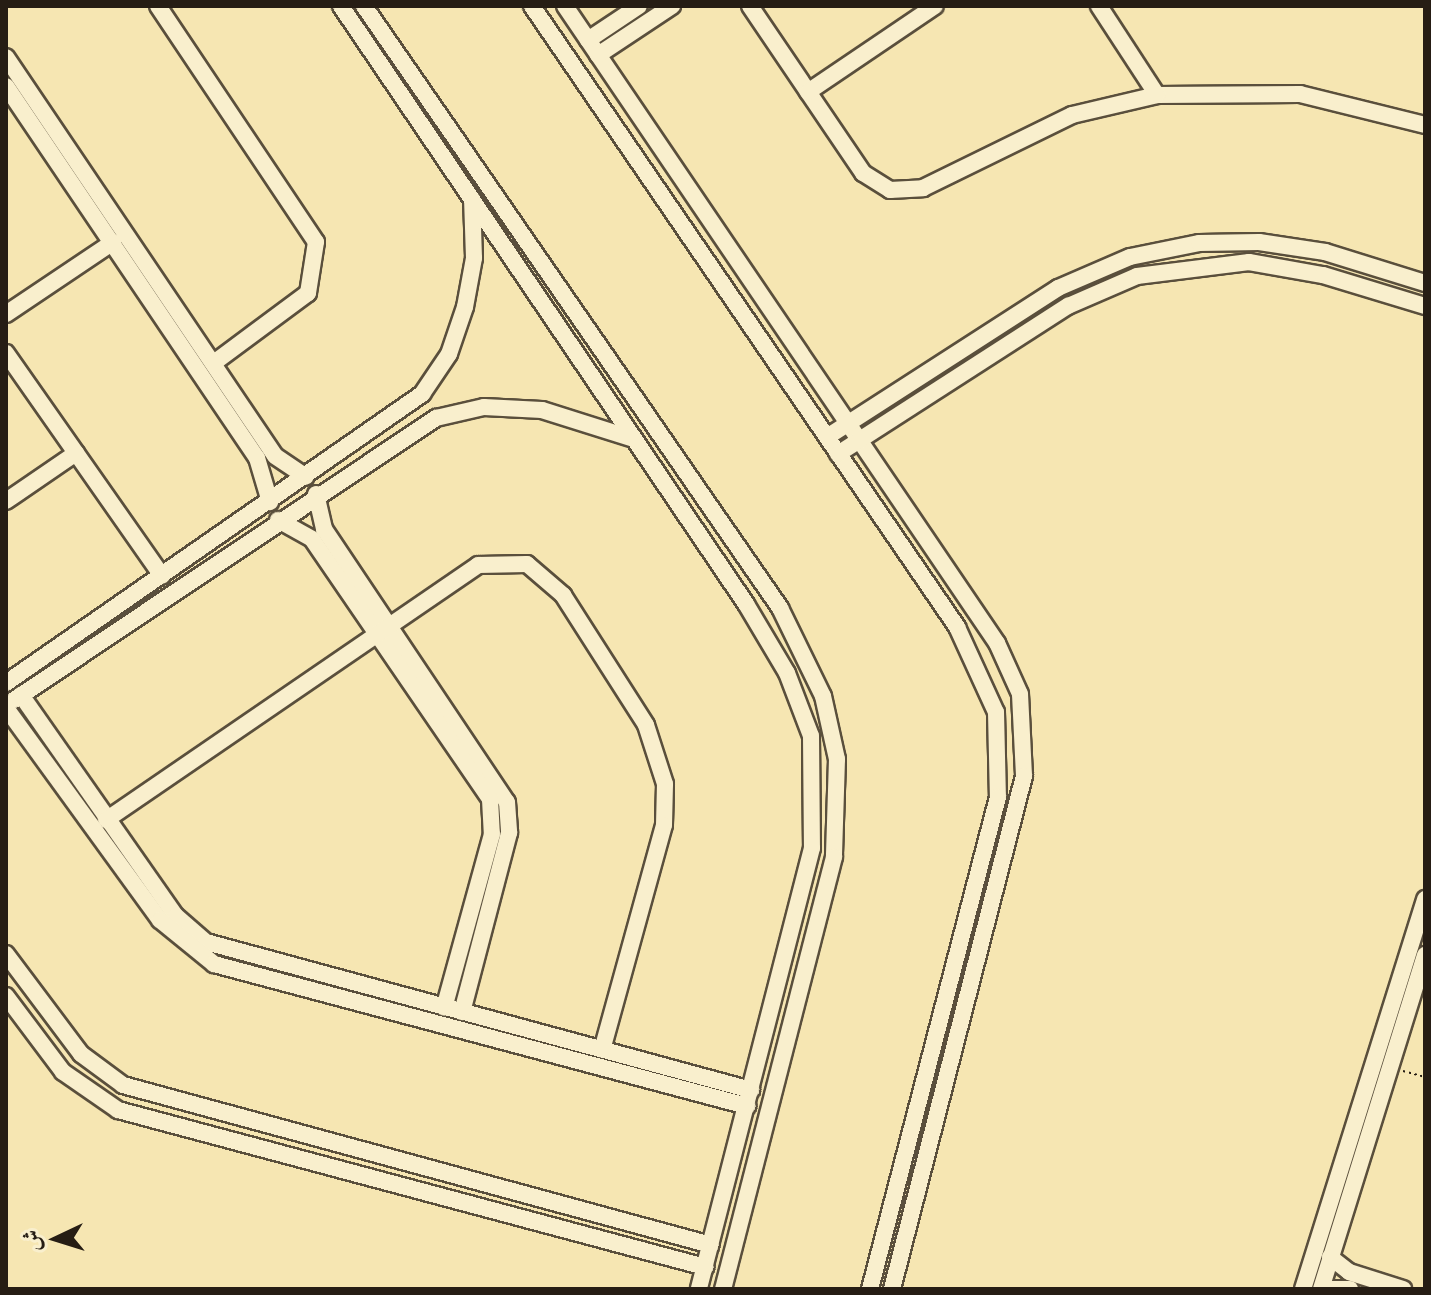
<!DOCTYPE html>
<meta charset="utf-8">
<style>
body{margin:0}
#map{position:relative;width:1431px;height:1295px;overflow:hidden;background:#f6e6b2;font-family:"IM FELL Double Pica",Amiri,serif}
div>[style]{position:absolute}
.path>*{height:2px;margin-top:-1px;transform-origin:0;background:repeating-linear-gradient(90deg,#261d14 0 2px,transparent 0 6px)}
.roads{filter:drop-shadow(2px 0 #5a4f3c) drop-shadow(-2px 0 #5a4f3c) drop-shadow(0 2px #5a4f3c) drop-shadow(0 -2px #5a4f3c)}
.minor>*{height:16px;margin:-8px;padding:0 8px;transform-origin:8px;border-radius:8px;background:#f9efcd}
span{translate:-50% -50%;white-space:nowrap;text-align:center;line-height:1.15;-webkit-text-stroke:7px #f9efcd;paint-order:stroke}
.frame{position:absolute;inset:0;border:8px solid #261d14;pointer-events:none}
.north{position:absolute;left:16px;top:1199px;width:80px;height:80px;-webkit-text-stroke:6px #f9efcd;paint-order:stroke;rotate:266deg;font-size:22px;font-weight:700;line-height:32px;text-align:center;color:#261d14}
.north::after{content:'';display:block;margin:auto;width:28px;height:36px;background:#261d14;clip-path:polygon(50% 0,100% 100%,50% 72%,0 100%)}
</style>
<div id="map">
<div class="path">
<i style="left:1403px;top:1071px;width:23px;rotate:15deg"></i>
</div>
<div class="roads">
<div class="minor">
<i style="left:158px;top:6px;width:284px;rotate:56.2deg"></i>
<i style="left:316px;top:242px;width:52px;rotate:98.9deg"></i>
<i style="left:308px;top:293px;width:116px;rotate:143.4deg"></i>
<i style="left:341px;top:6px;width:722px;rotate:55.89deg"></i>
<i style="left:746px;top:604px;width:80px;rotate:59.3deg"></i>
<i style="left:787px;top:673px;width:67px;rotate:69.1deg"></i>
<i style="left:811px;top:736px;width:112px;rotate:89.5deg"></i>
<i style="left:812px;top:848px;width:455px;rotate:104.4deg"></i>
<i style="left:364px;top:6px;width:732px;rotate:55.35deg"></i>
<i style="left:780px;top:608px;width:98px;rotate:64deg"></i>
<i style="left:823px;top:696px;width:65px;rotate:77.5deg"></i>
<i style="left:837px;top:759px;width:98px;rotate:91.8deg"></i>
<i style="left:834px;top:857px;width:446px;rotate:104.4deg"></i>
<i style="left:532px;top:6px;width:753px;rotate:55.61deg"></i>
<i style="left:957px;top:627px;width:94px;rotate:65.4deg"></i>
<i style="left:996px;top:712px;width:85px;rotate:88.7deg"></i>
<i style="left:998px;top:797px;width:508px;rotate:104.58deg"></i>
<i style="left:565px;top:6px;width:770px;rotate:55.86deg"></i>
<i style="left:997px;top:643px;width:56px;rotate:65.7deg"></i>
<i style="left:1020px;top:694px;width:82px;rotate:87.2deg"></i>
<i style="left:1024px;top:776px;width:530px;rotate:104.43deg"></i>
<i style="left:750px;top:6px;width:202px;rotate:55.9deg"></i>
<i style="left:863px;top:173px;width:32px;rotate:32deg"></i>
<i style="left:890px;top:190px;width:33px;rotate:-3deg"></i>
<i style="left:923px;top:188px;width:166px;rotate:-26.1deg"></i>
<i style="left:1072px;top:115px;width:87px;rotate:-13.2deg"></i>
<i style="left:1157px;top:95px;width:143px;rotate:-0.4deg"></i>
<i style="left:1300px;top:94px;width:129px;rotate:13.9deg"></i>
<i style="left:1099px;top:6px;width:106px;rotate:56.9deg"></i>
<i style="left:588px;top:40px;width:61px;rotate:-33.7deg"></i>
<i style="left:598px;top:55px;width:89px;rotate:-33.5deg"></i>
<i style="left:6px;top:57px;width:481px;rotate:56deg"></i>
<i style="left:275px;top:456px;width:37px;rotate:34deg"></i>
<i style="left:6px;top:86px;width:449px;rotate:56deg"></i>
<i style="left:257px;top:458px;width:46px;rotate:73.5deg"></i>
<i style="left:808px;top:92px;width:153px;rotate:-34.1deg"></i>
<i style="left:6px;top:314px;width:129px;rotate:-33.9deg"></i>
<i style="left:6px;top:353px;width:272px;rotate:55deg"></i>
<i style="left:827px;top:437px;width:275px;rotate:-32.8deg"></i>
<i style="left:1058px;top:288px;width:78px;rotate:-23.3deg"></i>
<i style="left:1130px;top:257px;width:70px;rotate:-11.5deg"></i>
<i style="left:1199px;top:243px;width:60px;rotate:-1deg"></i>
<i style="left:1259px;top:242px;width:67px;rotate:8.6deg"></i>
<i style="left:1325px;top:252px;width:105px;rotate:17.2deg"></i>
<i style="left:838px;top:454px;width:274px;rotate:-32.8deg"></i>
<i style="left:1068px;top:306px;width:75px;rotate:-23.5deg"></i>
<i style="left:1137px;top:276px;width:113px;rotate:-7.1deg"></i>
<i style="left:1249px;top:262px;width:75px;rotate:10deg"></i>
<i style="left:1323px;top:275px;width:107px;rotate:16.9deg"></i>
<i style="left:316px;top:494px;width:36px;rotate:77deg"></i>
<i style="left:324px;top:529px;width:329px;rotate:56.2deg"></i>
<i style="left:507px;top:802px;width:31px;rotate:86deg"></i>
<i style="left:509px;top:833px;width:185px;rotate:104.7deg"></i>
<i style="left:6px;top:501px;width:85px;rotate:-34.4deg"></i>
<i style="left:278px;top:520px;width:39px;rotate:29deg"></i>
<i style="left:312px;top:539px;width:315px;rotate:55.6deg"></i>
<i style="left:490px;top:799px;width:35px;rotate:87deg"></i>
<i style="left:492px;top:834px;width:180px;rotate:105.4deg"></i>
<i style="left:6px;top:683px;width:507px;rotate:-34.79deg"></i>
<i style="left:422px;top:394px;width:48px;rotate:-56deg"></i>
<i style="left:449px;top:354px;width:50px;rotate:-71.2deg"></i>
<i style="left:465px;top:307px;width:50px;rotate:-79.6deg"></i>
<i style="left:474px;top:258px;width:59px;rotate:-91.9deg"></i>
<i style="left:21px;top:695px;width:270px;rotate:55deg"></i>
<i style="left:176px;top:916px;width:40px;rotate:41deg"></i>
<i style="left:206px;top:942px;width:565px;rotate:15.19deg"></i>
<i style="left:14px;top:700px;width:508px;rotate:-33.75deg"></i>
<i style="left:436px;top:418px;width:49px;rotate:-12.9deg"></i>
<i style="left:484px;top:407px;width:58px;rotate:3deg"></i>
<i style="left:542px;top:410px;width:96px;rotate:17.5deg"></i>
<i style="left:6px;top:708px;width:262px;rotate:54deg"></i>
<i style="left:160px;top:920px;width:70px;rotate:39.2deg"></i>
<i style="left:214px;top:964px;width:552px;rotate:14.92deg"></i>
<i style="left:106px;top:820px;width:451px;rotate:-34.4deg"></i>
<i style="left:478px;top:565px;width:49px;rotate:-1.2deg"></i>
<i style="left:527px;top:564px;width:48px;rotate:40.7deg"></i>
<i style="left:563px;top:595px;width:154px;rotate:57.4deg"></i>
<i style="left:646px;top:725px;width:62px;rotate:72.1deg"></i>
<i style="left:665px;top:784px;width:41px;rotate:91.4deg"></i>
<i style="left:664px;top:825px;width:233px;rotate:105.4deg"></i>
<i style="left:6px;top:954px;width:125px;rotate:53.1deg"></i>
<i style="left:81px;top:1054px;width:52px;rotate:36.4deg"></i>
<i style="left:123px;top:1085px;width:609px;rotate:15.22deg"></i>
<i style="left:6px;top:996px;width:95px;rotate:53.1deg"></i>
<i style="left:63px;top:1072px;width:67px;rotate:34.6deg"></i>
<i style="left:118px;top:1110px;width:608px;rotate:14.97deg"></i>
<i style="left:1330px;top:1257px;width:24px;rotate:38deg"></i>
<i style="left:1349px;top:1272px;width:57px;rotate:17.5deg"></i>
<i style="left:1303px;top:1289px;width:409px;rotate:-72.6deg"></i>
<i style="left:1321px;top:1289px;width:350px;rotate:-72.7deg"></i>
<i style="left:1324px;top:1289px;width:26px"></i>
</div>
</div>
<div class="frame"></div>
<div class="north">ش</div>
</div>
